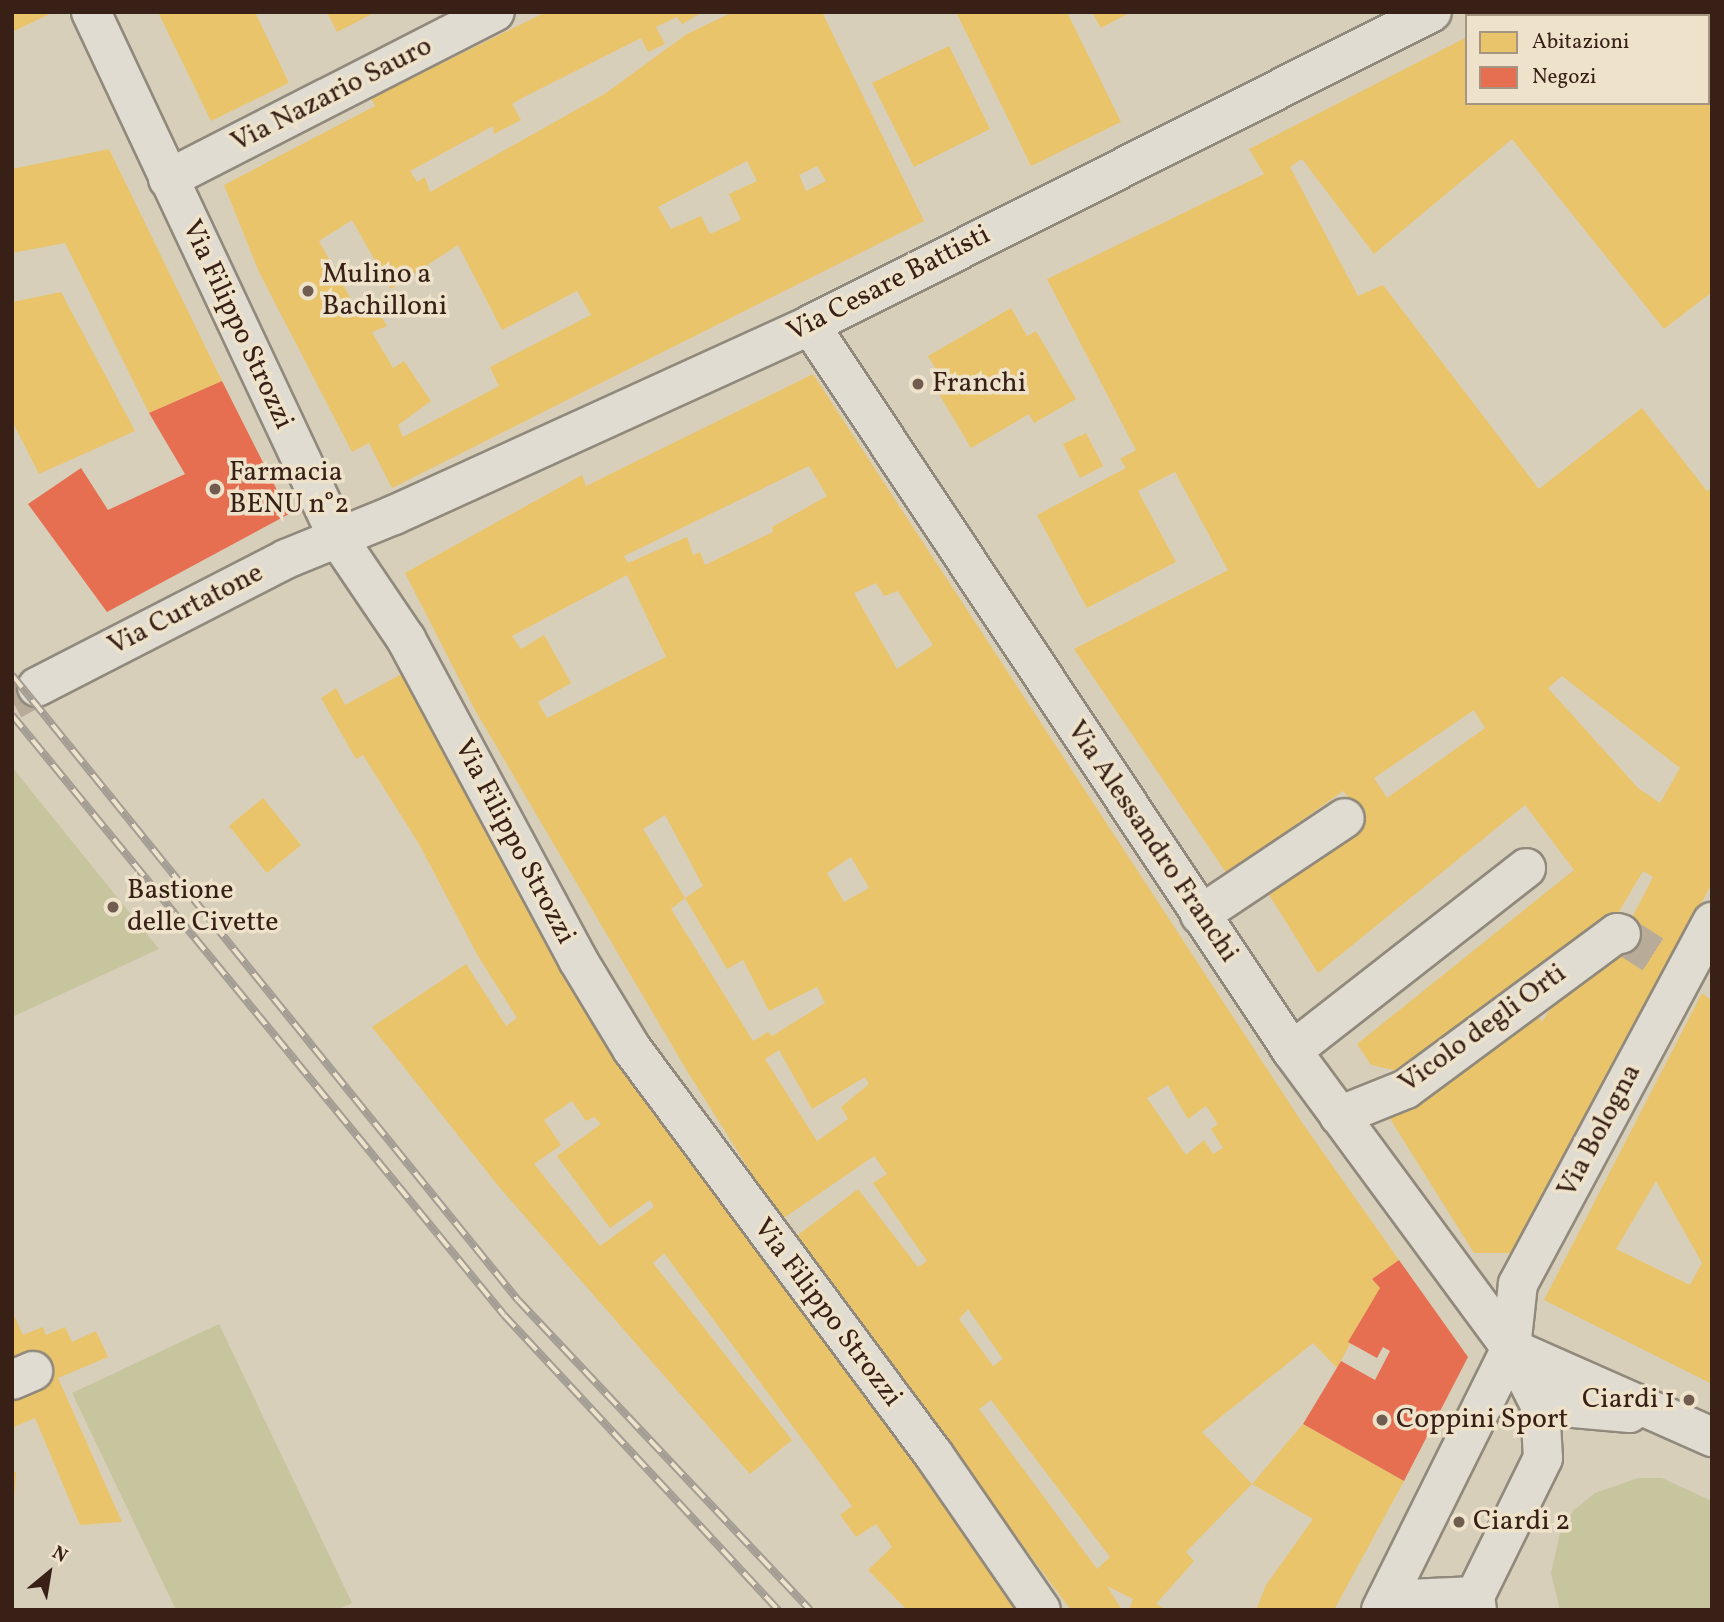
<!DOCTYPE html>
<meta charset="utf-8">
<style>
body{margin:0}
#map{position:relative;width:1724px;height:1622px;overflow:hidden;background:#d8cfba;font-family:Vollkorn,serif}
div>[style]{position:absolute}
.green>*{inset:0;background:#c6c59e}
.homes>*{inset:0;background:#e9c46a}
.shops>*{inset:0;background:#e76f51}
.minor-tunnel>*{height:38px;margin-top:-19px;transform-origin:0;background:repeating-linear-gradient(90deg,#b8ac99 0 38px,transparent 0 57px)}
.roads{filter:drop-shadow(2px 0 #90897c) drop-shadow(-2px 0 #90897c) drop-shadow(0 2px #90897c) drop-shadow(0 -2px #90897c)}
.minor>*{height:38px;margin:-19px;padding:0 19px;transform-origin:19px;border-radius:19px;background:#e0dcd2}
.rail>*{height:8px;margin-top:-4px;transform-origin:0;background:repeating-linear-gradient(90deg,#eee3ca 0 16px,#a39d94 0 32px);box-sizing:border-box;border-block:2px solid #a39d94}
.dots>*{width:19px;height:19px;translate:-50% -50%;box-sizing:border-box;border:4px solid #eee3ca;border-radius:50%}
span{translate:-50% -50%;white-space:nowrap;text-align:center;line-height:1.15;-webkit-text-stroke:7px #eee3ca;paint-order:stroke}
.street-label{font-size:28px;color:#382017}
.poi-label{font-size:28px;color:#382017}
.left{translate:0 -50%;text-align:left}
.right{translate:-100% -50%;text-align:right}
.frame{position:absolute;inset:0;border:14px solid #382017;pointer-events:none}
.legend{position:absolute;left:1465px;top:14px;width:245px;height:91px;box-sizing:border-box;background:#eee3ca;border:2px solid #a59582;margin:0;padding:9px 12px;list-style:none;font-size:21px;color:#382017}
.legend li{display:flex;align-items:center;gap:14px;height:35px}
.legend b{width:35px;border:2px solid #a59582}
.north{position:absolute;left:14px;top:1538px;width:70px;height:70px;-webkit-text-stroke:5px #eee3ca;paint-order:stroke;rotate:30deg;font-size:19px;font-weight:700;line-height:28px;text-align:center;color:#382017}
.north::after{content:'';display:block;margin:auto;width:24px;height:32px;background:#382017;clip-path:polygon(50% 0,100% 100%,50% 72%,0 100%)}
</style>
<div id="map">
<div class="green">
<i style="clip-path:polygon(12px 767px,159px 949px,12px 1017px)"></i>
<i style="clip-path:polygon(219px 1324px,352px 1603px,337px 1610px,176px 1610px,72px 1393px)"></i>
<i style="clip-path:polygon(1638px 1478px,1662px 1478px,1712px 1501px,1712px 1610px,1560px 1610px,1551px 1573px,1561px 1529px,1574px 1510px,1595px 1493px)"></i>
</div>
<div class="homes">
<i style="clip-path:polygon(12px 12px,54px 12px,12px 32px)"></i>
<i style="clip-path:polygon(158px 12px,255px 12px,289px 83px,211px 121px)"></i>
<i style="clip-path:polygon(327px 12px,376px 12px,337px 32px)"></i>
<i style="clip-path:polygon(evenodd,546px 12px,703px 12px,682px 24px,677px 17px,656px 27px,665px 44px,648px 52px,641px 38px,524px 97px,512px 104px,521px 120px,494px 134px,493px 126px,410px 171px,417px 182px,425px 177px,430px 192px,606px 93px,687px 34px,733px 12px,822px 12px,924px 221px,392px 488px,369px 443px,352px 452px,259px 272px,224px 185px,375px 106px,371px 98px,546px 12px,747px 161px,757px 181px,729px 194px,741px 220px,710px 234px,701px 216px,671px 229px,658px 207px,747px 161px,546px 12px,817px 166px,826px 181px,806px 191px,799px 175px,817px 166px,546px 12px,352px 220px,391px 289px,458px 245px,502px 330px,577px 291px,591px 315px,490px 367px,499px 386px,403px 437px,398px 425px,431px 401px,404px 361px,393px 368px,372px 332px,387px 326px,377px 309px,361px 317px,319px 241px,352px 220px)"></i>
<i style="clip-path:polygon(956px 12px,1067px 12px,1121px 122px,1031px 166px)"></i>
<i style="clip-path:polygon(1092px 12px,1131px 12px,1101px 28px)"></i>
<i style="clip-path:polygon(1515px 12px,1631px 12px,1635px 16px,1508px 16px)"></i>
<i style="clip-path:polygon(evenodd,1657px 12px,1712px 12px,1712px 292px,1664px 329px,1512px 139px,1374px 254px,1302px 159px,1290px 167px,1358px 296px,1383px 285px,1539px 489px,1642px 408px,1707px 491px,1712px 488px,1712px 883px,1518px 1253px,1474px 1253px,1382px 1106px,1528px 1005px,1542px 1022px,1555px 1002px,1625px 931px,1653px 877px,1643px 871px,1607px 932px,1417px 1075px,1371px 1065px,1357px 1044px,1574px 870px,1525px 805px,1318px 973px,1263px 885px,1365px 816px,1343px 791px,1227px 874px,1074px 649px,1228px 570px,1175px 472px,1138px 491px,1176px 562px,1087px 608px,1037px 515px,1126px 468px,1120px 459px,1136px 450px,1047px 279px,1264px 174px,1249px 149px,1467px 37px,1467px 103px,1708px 103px,1708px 16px,1657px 12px,1562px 676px,1680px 768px,1660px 803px,1638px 788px,1548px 688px,1562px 676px,1657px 12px,1474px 710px,1485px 728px,1387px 798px,1374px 778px,1474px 710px)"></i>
<i style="clip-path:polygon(949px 46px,990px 129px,914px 167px,872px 83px)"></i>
<i style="clip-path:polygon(109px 149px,222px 381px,149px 413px,65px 243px,12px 253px,12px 169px)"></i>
<i style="clip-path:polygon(61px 292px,135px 431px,39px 474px,12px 421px,12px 302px)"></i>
<i style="clip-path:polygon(1011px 308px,1027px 336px,1036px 331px,1076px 399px,1034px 423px,1029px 414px,971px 448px,936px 389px,945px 384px,928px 356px)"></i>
<i style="clip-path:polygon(evenodd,813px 374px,1303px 1124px,1399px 1260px,1372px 1279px,1380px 1288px,1337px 1368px,1313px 1343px,1202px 1432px,1252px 1484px,1186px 1552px,1194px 1561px,1156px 1604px,1168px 1610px,1129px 1610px,1133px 1599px,1107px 1586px,1122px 1610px,1071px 1610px,794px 1238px,858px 1189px,918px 1267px,927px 1261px,873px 1183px,887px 1174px,874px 1156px,781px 1220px,687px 1071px,475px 710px,405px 573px,582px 475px,586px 486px,813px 374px,809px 466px,827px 496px,772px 527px,773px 532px,705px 565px,700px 552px,693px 555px,687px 537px,628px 563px,624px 556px,809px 466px,813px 374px,627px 575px,666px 657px,547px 718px,538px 702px,571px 683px,544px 635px,521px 649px,512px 636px,627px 575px,813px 374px,876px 583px,884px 596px,898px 591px,933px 645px,897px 669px,854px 593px,876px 583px,813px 374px,665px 815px,703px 886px,685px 898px,727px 969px,743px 960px,769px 1011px,817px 987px,825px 1003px,772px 1036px,768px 1032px,753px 1041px,671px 909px,685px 898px,643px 829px,665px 815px,813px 374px,851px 857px,869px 888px,844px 902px,827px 873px,851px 857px,813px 374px,779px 1050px,812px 1109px,865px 1077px,869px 1084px,841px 1107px,848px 1119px,817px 1141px,765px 1059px,779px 1050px,813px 374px,1168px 1085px,1188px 1119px,1206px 1106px,1218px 1124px,1211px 1129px,1223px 1148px,1213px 1154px,1204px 1140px,1186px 1155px,1147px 1098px,1168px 1085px,813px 374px,968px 1309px,1003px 1359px,993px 1366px,959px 1319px,968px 1309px,813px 374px,991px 1400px,1110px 1557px,1097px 1569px,979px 1409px,991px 1400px)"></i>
<i style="clip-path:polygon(1086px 433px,1103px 466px,1080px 478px,1063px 444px)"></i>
<i style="clip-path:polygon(evenodd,416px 666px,489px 804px,1023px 1610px,907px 1610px,868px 1570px,892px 1547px,876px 1524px,856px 1537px,840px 1515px,852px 1506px,664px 1253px,653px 1263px,792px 1440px,750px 1474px,500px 1188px,372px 1027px,466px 964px,506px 1026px,517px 1018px,478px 956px,419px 844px,363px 755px,356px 759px,321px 698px,336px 688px,345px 705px,416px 666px,572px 1101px,586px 1121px,594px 1117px,601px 1124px,557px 1156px,610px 1228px,650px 1200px,654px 1207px,600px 1246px,534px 1164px,561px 1145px,544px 1120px,572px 1101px)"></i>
<i style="clip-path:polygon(263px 798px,301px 845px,267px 873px,229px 826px)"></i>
<i style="clip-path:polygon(evenodd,1702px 993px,1712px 1001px,1712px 1384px,1544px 1300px,1702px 993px,1656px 1181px,1702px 1263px,1690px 1285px,1616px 1249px,1656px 1181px)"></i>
<i style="clip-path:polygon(12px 1311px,23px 1335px,43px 1327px,46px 1335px,65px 1327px,72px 1342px,96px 1331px,108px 1357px,58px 1378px,122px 1522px,80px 1525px,35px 1418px,12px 1428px)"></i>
<i style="clip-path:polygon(1303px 1424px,1404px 1481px,1334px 1610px,1256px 1610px,1266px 1585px,1313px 1519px,1252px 1484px)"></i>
<i style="clip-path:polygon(12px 1472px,16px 1472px,14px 1498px,12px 1498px)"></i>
</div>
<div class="shops">
<i style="clip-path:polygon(222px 381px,289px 514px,107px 612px,28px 504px,81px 468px,108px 510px,185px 474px,149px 413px)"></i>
<i style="clip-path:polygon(1399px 1260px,1468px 1357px,1404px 1481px,1303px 1424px,1341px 1361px,1375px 1380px,1390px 1351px,1383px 1347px,1377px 1358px,1348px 1342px,1380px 1288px,1372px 1279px)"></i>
</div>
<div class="minor-tunnel">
<i style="left:12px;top:701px;width:29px;rotate:-29deg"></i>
<i style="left:1621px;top:934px;width:59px;rotate:32.6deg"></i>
</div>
<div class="roads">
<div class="minor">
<i style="left:91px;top:12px;width:583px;rotate:64.84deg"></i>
<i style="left:339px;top:540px;width:120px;rotate:55.9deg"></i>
<i style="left:406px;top:639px;width:364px;rotate:61.8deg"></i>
<i style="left:578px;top:960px;width:104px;rotate:58.8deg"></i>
<i style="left:632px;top:1049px;width:506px;rotate:53.36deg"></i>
<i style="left:934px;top:1455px;width:188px;rotate:55.4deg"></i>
<i style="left:168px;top:179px;width:367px;rotate:-27.1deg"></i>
<i style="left:810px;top:325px;width:871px;rotate:56.42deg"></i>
<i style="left:1292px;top:1051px;width:369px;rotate:53.6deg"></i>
<i style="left:1511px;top:1348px;width:64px;rotate:63deg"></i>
<i style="left:1540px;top:1405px;width:53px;rotate:86.8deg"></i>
<i style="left:1543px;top:1458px;width:154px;rotate:116.2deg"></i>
<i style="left:1475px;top:1596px;width:14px;rotate:82deg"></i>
<i style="left:37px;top:687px;width:280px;rotate:-27.2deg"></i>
<i style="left:286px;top:559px;width:117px;rotate:-22.2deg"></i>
<i style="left:394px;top:515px;width:457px;rotate:-24.5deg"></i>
<i style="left:810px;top:325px;width:696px;rotate:-26.71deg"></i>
<i style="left:1200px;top:915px;width:174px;rotate:-33.8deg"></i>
<i style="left:1292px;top:1051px;width:297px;rotate:-38deg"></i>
<i style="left:1339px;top:1116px;width:72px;rotate:-21.9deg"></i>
<i style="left:1406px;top:1089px;width:262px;rotate:-36.5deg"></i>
<i style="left:1617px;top:933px;width:4px;rotate:14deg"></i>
<i style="left:1511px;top:1348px;width:220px;rotate:23.9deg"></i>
<i style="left:12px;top:1380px;width:23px;rotate:-23deg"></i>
<i style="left:1540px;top:1405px;width:90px;rotate:5.1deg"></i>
<i style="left:1386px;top:1600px;width:89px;rotate:-2.6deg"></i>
<i style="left:1381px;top:1610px;width:292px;rotate:-63.6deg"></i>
<i style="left:1511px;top:1348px;width:64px;rotate:-83.8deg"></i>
<i style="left:1518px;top:1284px;width:411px;rotate:-61.8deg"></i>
</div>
</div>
<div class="rail">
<i style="left:12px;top:675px;width:804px;rotate:51.01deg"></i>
<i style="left:518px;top:1300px;width:426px;rotate:46.7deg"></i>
<i style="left:12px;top:715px;width:776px;rotate:50.65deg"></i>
<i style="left:504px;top:1315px;width:403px;rotate:47.1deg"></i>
</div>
<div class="dots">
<i style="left:308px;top:291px;background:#705d50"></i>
<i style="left:918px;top:384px;background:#705d50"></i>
<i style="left:215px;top:489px;background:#705d50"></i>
<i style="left:113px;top:907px;background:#705d50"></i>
<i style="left:1689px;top:1400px;background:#705d50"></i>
<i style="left:1382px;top:1420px;background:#705d50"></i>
<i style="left:1459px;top:1522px;background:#705d50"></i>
</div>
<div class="street-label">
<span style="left:332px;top:95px;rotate:-27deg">Via Nazario Sauro</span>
<span style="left:889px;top:284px;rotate:-27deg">Via Cesare Battisti</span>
<span style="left:237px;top:325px;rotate:65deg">Via Filippo Strozzi</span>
<span style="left:186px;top:610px;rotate:-27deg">Via Curtatone</span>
<span style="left:514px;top:842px;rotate:62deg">Via Filippo Strozzi</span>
<span style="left:1152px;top:842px;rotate:56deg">Via Alessandro Franchi</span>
<span style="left:1483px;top:1029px;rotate:-36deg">Vicolo degli Orti</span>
<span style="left:1600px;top:1131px;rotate:-62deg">Via Bologna</span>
<span style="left:827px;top:1313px;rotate:53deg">Via Filippo Strozzi</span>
</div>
<div class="poi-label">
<span class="left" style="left:322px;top:291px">Mulino a<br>Bachilloni</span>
<span class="left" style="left:932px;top:384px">Franchi</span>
<span class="left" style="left:229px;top:489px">Farmacia<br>BENU n°2</span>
<span class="left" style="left:127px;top:907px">Bastione<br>delle Civette</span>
<span class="right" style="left:1675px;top:1400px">Ciardi 1</span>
<span class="left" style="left:1396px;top:1420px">Coppini Sport</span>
<span class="left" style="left:1473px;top:1522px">Ciardi 2</span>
</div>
<div class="frame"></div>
<ul class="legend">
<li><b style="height:19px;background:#e9c46a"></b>Abitazioni</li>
<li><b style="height:19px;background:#e76f51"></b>Negozi</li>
</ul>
<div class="north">N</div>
</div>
